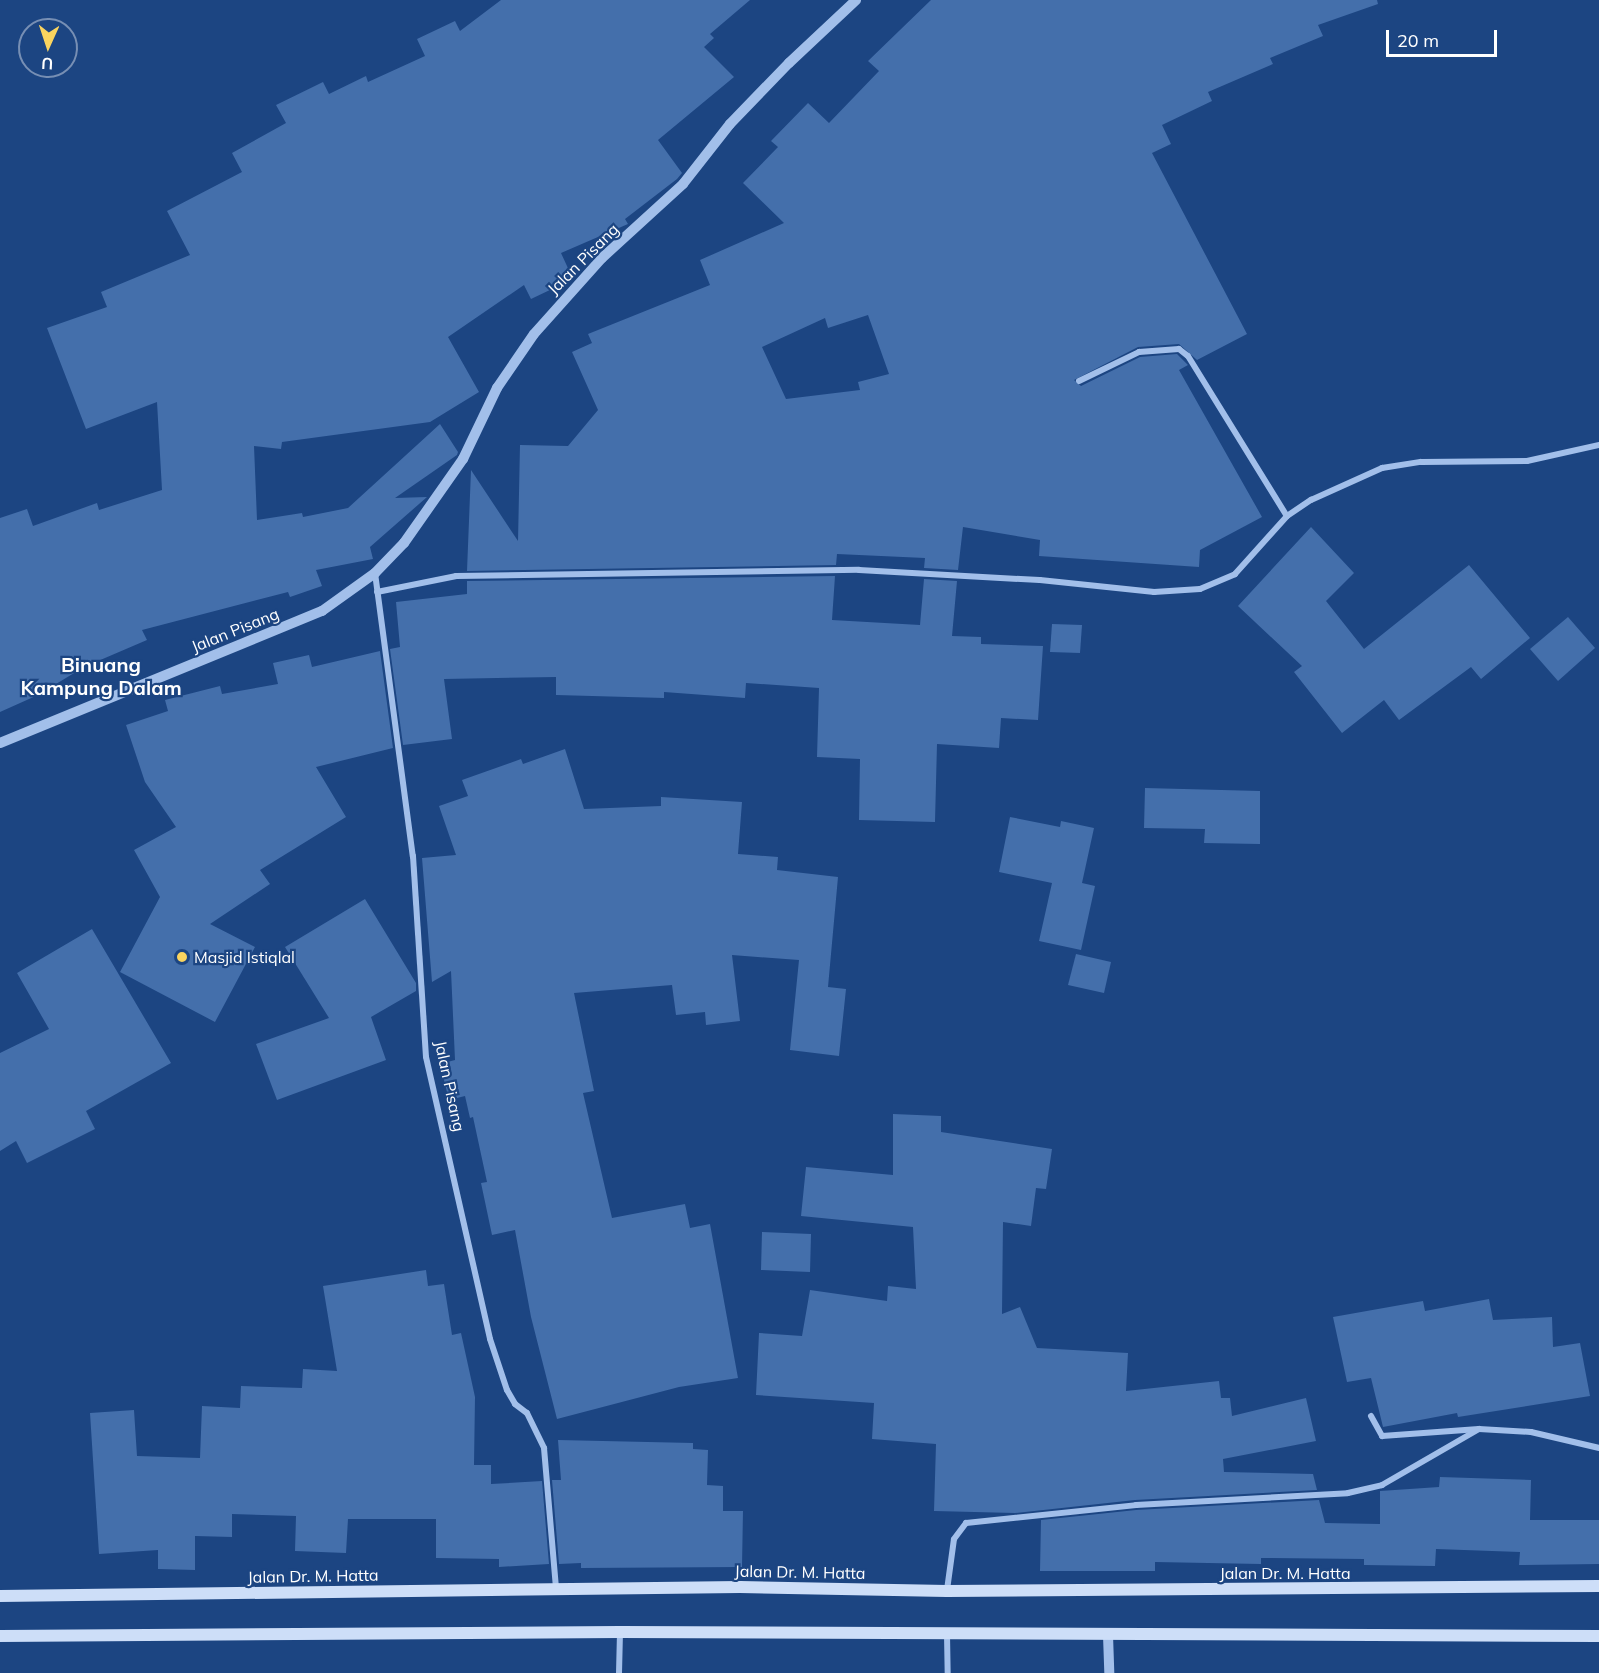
<!DOCTYPE html>
<style>
body{margin:0}
#map{position:relative;width:1599px;height:1673px;overflow:hidden;background:#1c4582;font-family:Mulish,sans-serif}
div>[style]{position:absolute}
.building>*{inset:0;background:#446fab}
.minor>*{height:6px;margin:-3px;padding:0 3px;transform-origin:3px;border-radius:3px;background:#a2bfea}
.tertiary>*{height:10px;margin:-5px;padding:0 5px;transform-origin:5px;border-radius:5px;background:#a2bfea}
.secondary>*{height:12px;margin:-6px;padding:0 6px;transform-origin:6px;border-radius:6px;background:#cddef8}
.dots>*{width:16px;height:16px;translate:-50% -50%;box-sizing:border-box;border:3px solid #1c4582;border-radius:50%}
span{translate:-50% -50%;white-space:nowrap;text-align:center;line-height:1.15;-webkit-text-stroke:4.5px #1c4582;paint-order:stroke}
.street-label{font-size:16px;color:#fff}
.poi-label{font-size:16px;color:#fff}
.left{translate:0 -50%;text-align:left}
.quarter-label{font-size:20px;color:#fff;font-weight:700}
.north{position:absolute;left:18px;top:18px;width:60px;height:60px;box-sizing:border-box;background:#1c4582;border:2px solid #778fb4;border-radius:50%;rotate:183deg;font-size:16px;font-weight:700;line-height:24px;text-align:center;color:#fff}
.north::after{content:'';display:block;margin:auto;width:21px;height:27px;background:#fad45f;clip-path:polygon(50% 0,100% 100%,50% 72%,0 100%)}
.scale{position:absolute;left:1386px;top:30px;width:111px;height:27px;box-sizing:border-box;border:3px solid #fff;border-top:0;padding-left:8px;font-size:18px;line-height:21px;white-space:nowrap;color:#fff;-webkit-text-stroke:4px #1c4582;paint-order:stroke}
</style>
<div id="map">
<div class="building">
<i style="clip-path:polygon(501px 0,750px 0,710px 34px,714px 38px,704px 47px,734px 77px,658px 140px,682px 173px,677px 179px,625px 219px,628px 224px,561px 253px,573px 279px,531px 299px,524px 285px,448px 337px,479px 392px,430px 422px,282px 442px,281px 449px,254px 446px,257px 520px,302px 513px,303px 517px,348px 508px,440px 424px,458px 452px,457px 455px,395px 498px,427px 497px,370px 547px,373px 559px,316px 570px,322px 586px,290px 597px,288px 592px,142px 630px,147px 640px,84px 667px,38px 695px,0 712px,0 518px,27px 509px,33px 526px,97px 503px,99px 510px,162px 490px,157px 402px,86px 429px,47px 328px,107px 307px,101px 292px,190px 255px,167px 211px,242px 172px,232px 153px,286px 123px,276px 105px,323px 82px,329px 94px,366px 76px,368px 82px,425px 56px,417px 39px,455px 21px,460px 31px)"></i>
<i style="clip-path:polygon(evenodd,931px 0,1377px 0,1378px 4px,1318px 25px,1323px 36px,1270px 58px,1273px 64px,1208px 92px,1212px 101px,1162px 125px,1171px 144px,1152px 153px,1247px 334px,1197px 360px,1179px 344px,1138px 347px,1074px 380px,1081px 386px,1140px 357px,1177px 354px,1188px 365px,1179px 370px,1262px 517px,1200px 550px,1199px 567px,1039px 556px,1040px 540px,963px 527px,958px 570px,924px 568px,925px 558px,837px 554px,836px 565px,467px 571px,471px 470px,518px 541px,520px 445px,568px 446px,598px 410px,572px 352px,592px 343px,588px 334px,710px 285px,700px 260px,784px 223px,743px 183px,778px 147px,771px 141px,808px 103px,829px 123px,879px 71px,868px 61px,931px 0,868px 315px,889px 374px,858px 382px,860px 390px,786px 399px,762px 347px,825px 318px,828px 328px,868px 315px)"></i>
<i style="clip-path:polygon(1311px 527px,1354px 573px,1326px 601px,1364px 649px,1469px 565px,1530px 638px,1481px 679px,1471px 667px,1399px 720px,1384px 700px,1342px 733px,1294px 672px,1302px 666px,1238px 606px)"></i>
<i style="clip-path:polygon(835px 576px,832px 620px,920px 625px,924px 579px,957px 581px,952px 636px,981px 637px,981px 644px,1043px 646px,1038px 720px,1001px 718px,999px 748px,937px 744px,935px 822px,859px 820px,860px 759px,817px 757px,819px 688px,746px 683px,745px 698px,664px 692px,664px 698px,556px 695px,556px 677px,444px 679px,452px 739px,403px 745px,390px 649px,400px 647px,396px 602px,467px 594px,467px 581px)"></i>
<i style="clip-path:polygon(1568px 617px,1595px 648px,1558px 681px,1530px 649px)"></i>
<i style="clip-path:polygon(1052px 624px,1082px 625px,1080px 653px,1050px 652px)"></i>
<i style="clip-path:polygon(380px 651px,393px 748px,316px 767px,346px 817px,260px 870px,270px 884px,210px 924px,255px 947px,215px 1022px,120px 972px,160px 897px,134px 850px,176px 827px,145px 782px,126px 725px,168px 711px,165px 700px,220px 686px,222px 694px,278px 684px,273px 663px,309px 655px,312px 667px)"></i>
<i style="clip-path:polygon(565px 749px,584px 809px,661px 806px,661px 797px,742px 802px,738px 854px,778px 857px,777px 870px,838px 877px,828px 987px,846px 989px,839px 1056px,790px 1050px,799px 960px,732px 955px,740px 1021px,706px 1025px,705px 1012px,676px 1015px,672px 985px,574px 993px,594px 1091px,583px 1093px,612px 1218px,685px 1204px,690px 1228px,710px 1224px,738px 1378px,679px 1387px,557px 1419px,531px 1317px,515px 1230px,492px 1235px,481px 1183px,487px 1182px,473px 1117px,470px 1118px,465px 1096px,449px 1100px,440px 1064px,455px 1060px,451px 971px,432px 982px,422px 858px,456px 855px,439px 806px,468px 796px,462px 780px,521px 759px,523px 764px)"></i>
<i style="clip-path:polygon(1145px 788px,1260px 791px,1260px 844px,1204px 843px,1205px 829px,1144px 828px)"></i>
<i style="clip-path:polygon(1010px 817px,1060px 827px,1061px 821px,1094px 828px,1082px 883px,1095px 886px,1081px 950px,1039px 941px,1052px 883px,999px 872px)"></i>
<i style="clip-path:polygon(365px 899px,416px 983px,416px 991px,371px 1017px,386px 1060px,277px 1100px,256px 1044px,329px 1018px,285px 947px)"></i>
<i style="clip-path:polygon(92px 929px,171px 1063px,86px 1111px,95px 1129px,27px 1163px,16px 1141px,0 1151px,0 1053px,49px 1029px,17px 973px)"></i>
<i style="clip-path:polygon(1076px 954px,1111px 962px,1104px 993px,1068px 985px)"></i>
<i style="clip-path:polygon(893px 1114px,941px 1116px,941px 1132px,1052px 1149px,1046px 1189px,1036px 1188px,1031px 1226px,1003px 1222px,1002px 1314px,1020px 1307px,1037px 1348px,1128px 1353px,1126px 1391px,1219px 1381px,1221px 1398px,1230px 1398px,1232px 1416px,1306px 1398px,1316px 1441px,1223px 1459px,1224px 1472px,1313px 1474px,1317px 1490px,1135px 1500px,1015px 1513px,934px 1511px,936px 1444px,872px 1439px,874px 1403px,756px 1395px,759px 1333px,802px 1336px,810px 1290px,887px 1301px,888px 1286px,916px 1289px,913px 1227px,801px 1216px,806px 1167px,893px 1175px)"></i>
<i style="clip-path:polygon(762px 1232px,811px 1234px,810px 1272px,761px 1270px)"></i>
<i style="clip-path:polygon(426px 1270px,428px 1286px,444px 1284px,452px 1335px,461px 1333px,475px 1397px,474px 1465px,491px 1465px,491px 1484px,542px 1481px,549px 1564px,499px 1567px,499px 1559px,436px 1558px,436px 1519px,348px 1519px,346px 1553px,295px 1551px,296px 1516px,232px 1514px,232px 1537px,195px 1536px,195px 1570px,158px 1569px,158px 1550px,99px 1554px,90px 1413px,134px 1410px,137px 1456px,200px 1458px,202px 1406px,240px 1408px,241px 1386px,302px 1388px,303px 1369px,337px 1371px,323px 1286px)"></i>
<i style="clip-path:polygon(1489px 1299px,1493px 1320px,1552px 1317px,1553px 1347px,1580px 1343px,1590px 1396px,1458px 1417px,1457px 1413px,1383px 1427px,1371px 1378px,1347px 1382px,1333px 1317px,1423px 1301px,1425px 1311px)"></i>
<i style="clip-path:polygon(558px 1440px,693px 1443px,693px 1449px,708px 1450px,707px 1485px,723px 1486px,723px 1511px,743px 1511px,742px 1567px,581px 1568px,581px 1563px,559px 1564px,552px 1480px,561px 1480px)"></i>
<i style="clip-path:polygon(1440px 1477px,1531px 1480px,1530px 1520px,1599px 1520px,1599px 1564px,1519px 1565px,1520px 1552px,1436px 1549px,1435px 1566px,1364px 1565px,1364px 1559px,1261px 1558px,1261px 1564px,1155px 1562px,1155px 1571px,1040px 1571px,1041px 1520px,1136px 1510px,1319px 1500px,1325px 1523px,1380px 1524px,1380px 1491px,1439px 1487px)"></i>
</div>
<div class="minor">
<i style="left:1079px;top:381px;width:67px;rotate:-25.8deg"></i>
<i style="left:1139px;top:352px;width:40px;rotate:-4.3deg"></i>
<i style="left:1179px;top:349px;width:11px;rotate:38deg"></i>
<i style="left:1188px;top:356px;width:188px;rotate:58.3deg"></i>
<i style="left:375px;top:573px;width:286px;rotate:82.4deg"></i>
<i style="left:413px;top:856px;width:201px;rotate:86.3deg"></i>
<i style="left:426px;top:1057px;width:289px;rotate:77.2deg"></i>
<i style="left:490px;top:1339px;width:54px;rotate:71.6deg"></i>
<i style="left:507px;top:1390px;width:16px;rotate:60deg"></i>
<i style="left:515px;top:1404px;width:15px;rotate:37deg"></i>
<i style="left:527px;top:1413px;width:39px;rotate:64deg"></i>
<i style="left:544px;top:1448px;width:141px;rotate:85.1deg"></i>
<i style="left:377px;top:592px;width:81px;rotate:-11.4deg"></i>
<i style="left:456px;top:576px;width:403px;rotate:-0.9deg"></i>
<i style="left:859px;top:570px;width:181px;rotate:3.2deg"></i>
<i style="left:1040px;top:580px;width:115px;rotate:6deg"></i>
<i style="left:1154px;top:592px;width:46px;rotate:-3.7deg"></i>
<i style="left:1200px;top:589px;width:38px;rotate:-23deg"></i>
<i style="left:1235px;top:574px;width:78px;rotate:-48.1deg"></i>
<i style="left:1287px;top:516px;width:29px;rotate:-34deg"></i>
<i style="left:1311px;top:500px;width:78px;rotate:-24.3deg"></i>
<i style="left:1382px;top:468px;width:39px;rotate:-9deg"></i>
<i style="left:1421px;top:462px;width:106px;rotate:-0.5deg"></i>
<i style="left:1527px;top:461px;width:74px;rotate:-12.5deg"></i>
<i style="left:1371px;top:1416px;width:23px;rotate:61deg"></i>
<i style="left:1382px;top:1436px;width:97px;rotate:-4.1deg"></i>
<i style="left:1479px;top:1429px;width:52px;rotate:3.3deg"></i>
<i style="left:1531px;top:1432px;width:70px;rotate:13.2deg"></i>
<i style="left:947px;top:1590px;width:51px;rotate:-82.2deg"></i>
<i style="left:954px;top:1539px;width:20px;rotate:-53deg"></i>
<i style="left:966px;top:1523px;width:171px;rotate:-6deg"></i>
<i style="left:1136px;top:1505px;width:212px;rotate:-3.2deg"></i>
<i style="left:1348px;top:1493px;width:35px;rotate:-13deg"></i>
<i style="left:1382px;top:1485px;width:112px;rotate:-30deg"></i>
<i style="left:947px;top:1634px;width:39px;rotate:89deg"></i>
<i style="left:619px;top:1673px;width:41px;rotate:-88.6deg"></i>
</div>
<div class="tertiary">
<i style="left:0;top:743px;width:348px;rotate:-22.3deg"></i>
<i style="left:322px;top:611px;width:65px;rotate:-35.6deg"></i>
<i style="left:375px;top:573px;width:42px;rotate:-46deg"></i>
<i style="left:404px;top:543px;width:103px;rotate:-54.9deg"></i>
<i style="left:463px;top:459px;width:79px;rotate:-64.4deg"></i>
<i style="left:497px;top:388px;width:65px;rotate:-55.6deg"></i>
<i style="left:534px;top:334px;width:102px;rotate:-48.2deg"></i>
<i style="left:602px;top:258px;width:110px;rotate:-42.4deg"></i>
<i style="left:683px;top:184px;width:76px;rotate:-51.9deg"></i>
<i style="left:730px;top:124px;width:85px;rotate:-46deg"></i>
<i style="left:789px;top:63px;width:92px;rotate:-43.2deg"></i>
<i style="left:1108px;top:1635px;width:38px;rotate:88deg"></i>
</div>
<div class="secondary">
<i style="left:0;top:1596px;width:740px;rotate:-0.7deg"></i>
<i style="left:740px;top:1587px;width:207px;rotate:1.1deg"></i>
<i style="left:947px;top:1591px;width:652px;rotate:-0.44deg"></i>
<i style="left:0;top:1636px;width:620px;rotate:-0.37deg"></i>
<i style="left:620px;top:1632px;width:979px;rotate:0.23deg"></i>
</div>
<div class="dots">
<i style="left:182px;top:957px;background:#fad45f"></i>
</div>
<div class="street-label">
<span style="left:583px;top:259px;rotate:-45deg">Jalan Pisang</span>
<span style="left:235px;top:630px;rotate:-22deg">Jalan Pisang</span>
<span style="left:450px;top:1086px;rotate:78deg">Jalan Pisang</span>
<span style="left:800px;top:1572px;rotate:1deg">Jalan Dr. M. Hatta</span>
<span style="left:1285px;top:1573px">Jalan Dr. M. Hatta</span>
<span style="left:313px;top:1576px;rotate:-1deg">Jalan Dr. M. Hatta</span>
</div>
<div class="poi-label">
<span class="left" style="left:194px;top:957px">Masjid Istiqlal</span>
</div>
<div class="quarter-label">
<span style="left:101px;top:676px">Binuang<br>Kampung Dalam</span>
</div>
<div class="north">U</div>
<div class="scale">20 m</div>
</div>
